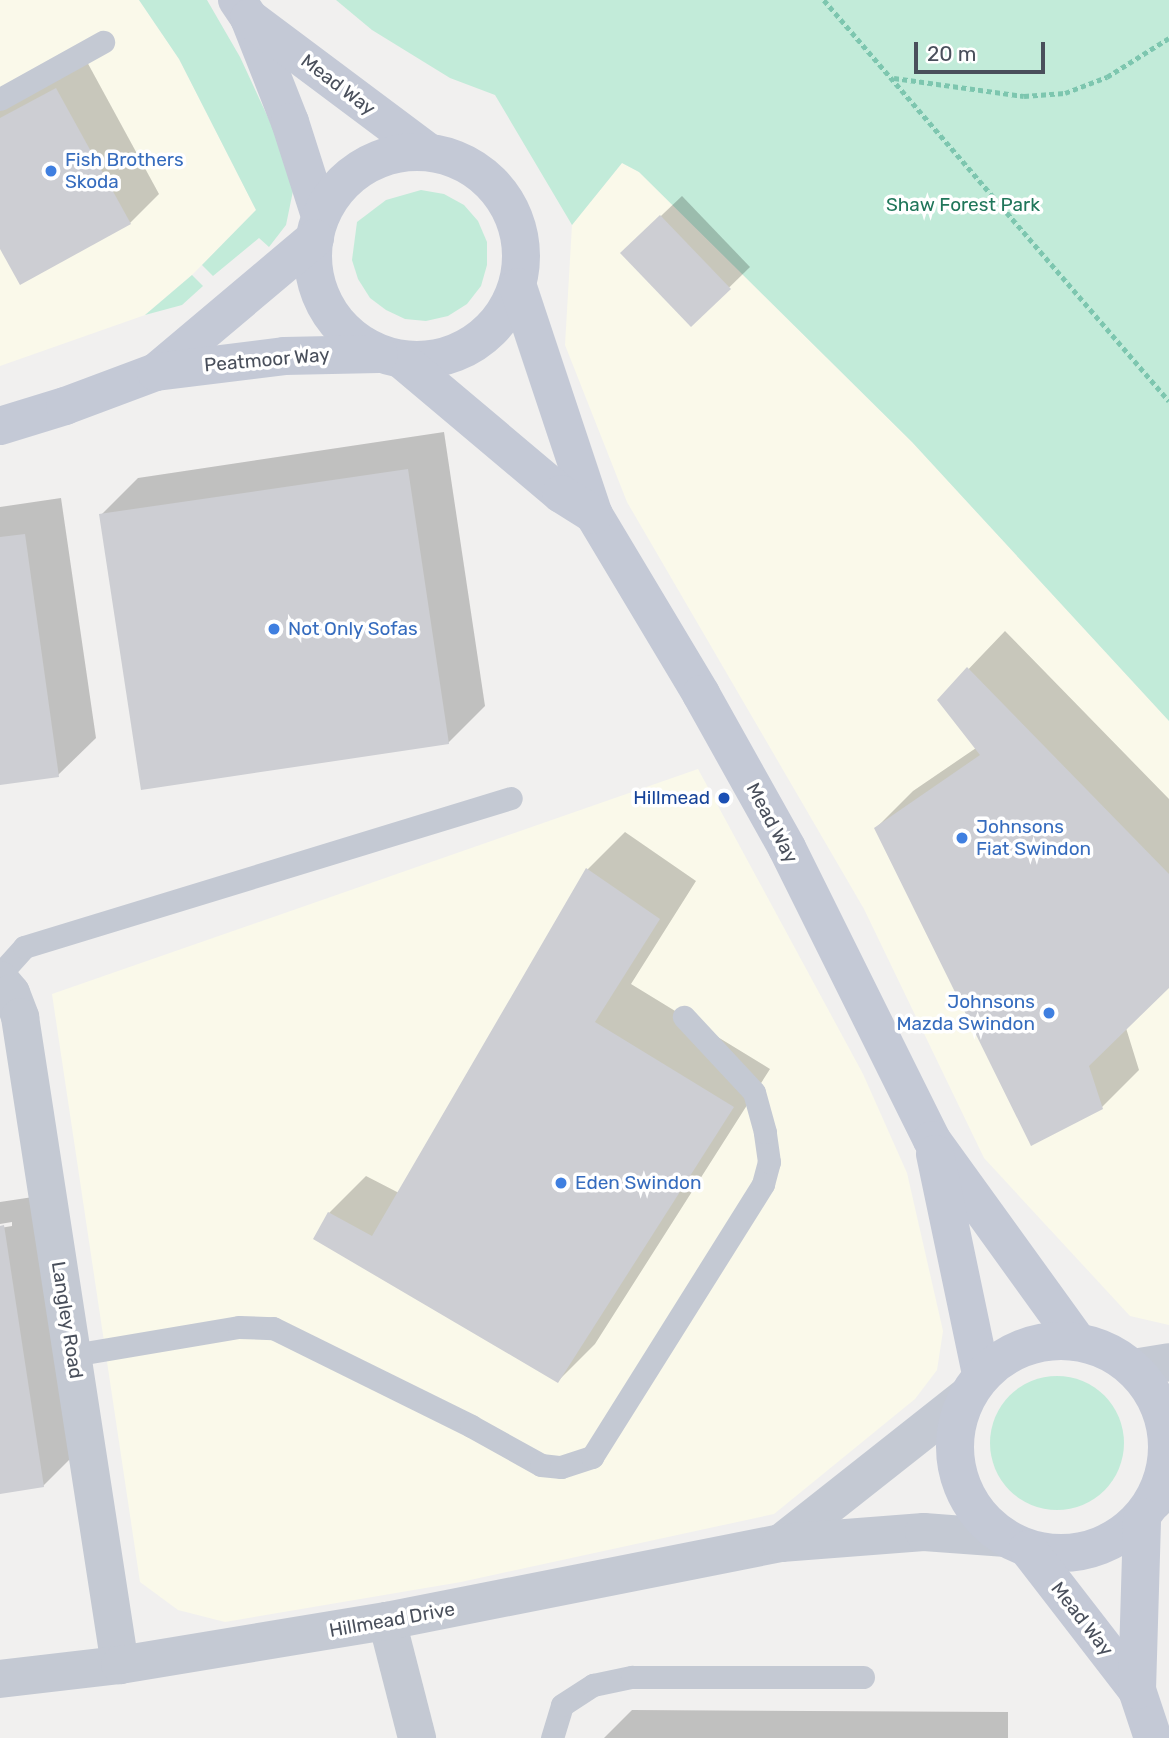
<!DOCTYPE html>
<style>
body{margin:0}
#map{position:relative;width:1169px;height:1738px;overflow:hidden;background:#f1f0ef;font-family:Rubik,sans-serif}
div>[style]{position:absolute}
.commercial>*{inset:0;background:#faf9ea}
.green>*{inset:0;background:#c2ebd9}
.round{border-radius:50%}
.shadow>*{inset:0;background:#0003}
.building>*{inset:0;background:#cdced3}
.path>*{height:4.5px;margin-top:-2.25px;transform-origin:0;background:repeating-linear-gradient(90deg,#7dc6af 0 5px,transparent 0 8.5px)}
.lane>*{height:23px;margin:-11.5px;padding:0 11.5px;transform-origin:11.5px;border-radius:11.5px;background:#c4c9d3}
.street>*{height:38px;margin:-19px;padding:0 19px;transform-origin:19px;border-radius:19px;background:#c4c9d3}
.secondary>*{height:38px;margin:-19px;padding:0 19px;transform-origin:19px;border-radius:19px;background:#c4c9d6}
.secondary>.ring{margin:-19px;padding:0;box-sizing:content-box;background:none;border:38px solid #c4c9d6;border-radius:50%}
.dots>*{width:19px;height:19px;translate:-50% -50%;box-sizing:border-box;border:4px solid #fff;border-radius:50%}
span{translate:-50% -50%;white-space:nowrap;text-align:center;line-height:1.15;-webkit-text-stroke:7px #fff;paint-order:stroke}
.street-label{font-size:19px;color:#494f5b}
.shop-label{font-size:19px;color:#366cbe}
.left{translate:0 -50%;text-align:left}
.right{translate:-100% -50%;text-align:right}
.park-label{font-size:19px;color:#20765a}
.transit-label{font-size:19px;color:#164399}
.scale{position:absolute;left:914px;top:42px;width:131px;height:32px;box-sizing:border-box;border:4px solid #494f5b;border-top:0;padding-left:9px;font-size:21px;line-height:24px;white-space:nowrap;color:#494f5b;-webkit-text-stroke:5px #fff;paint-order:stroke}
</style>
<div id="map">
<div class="commercial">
<i style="clip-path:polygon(0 0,139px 0,179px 59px,256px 210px,192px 275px,145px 315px,0 366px)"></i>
<i style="clip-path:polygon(622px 163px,639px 172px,912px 442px,1169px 721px,1169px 1325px,1130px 1316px,984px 1158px,864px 909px,627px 502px,565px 345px,572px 225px)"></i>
<i style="clip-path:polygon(698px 769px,863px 1074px,907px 1173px,943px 1331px,937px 1370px,915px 1399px,774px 1514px,461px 1582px,225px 1622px,178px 1610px,140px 1582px,52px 994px)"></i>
</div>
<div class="green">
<i style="clip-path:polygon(139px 0,207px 0,240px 57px,285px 154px,293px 191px,286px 225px,269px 247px,259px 238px,213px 276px,202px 265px,256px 210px,179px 59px)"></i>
<i style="clip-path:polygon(336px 0,1169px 0,1169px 721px,912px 442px,639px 172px,622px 163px,572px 225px,495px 95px,450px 78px,372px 30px)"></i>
<i style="clip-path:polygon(421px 190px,444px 194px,464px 205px,478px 221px,487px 242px,487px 265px,481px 286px,467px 304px,448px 316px,426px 321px,405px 319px,386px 310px,370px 298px,358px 279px,352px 260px,357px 222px,386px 200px)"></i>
<i style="clip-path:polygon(192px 275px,203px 286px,182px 305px,145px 315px)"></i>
<i class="round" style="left:990px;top:1376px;width:134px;height:134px"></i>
</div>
<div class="shadow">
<i style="clip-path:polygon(86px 60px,159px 194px,130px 223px,0 245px,0 108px)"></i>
<i style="clip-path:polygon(682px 196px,750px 267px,691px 325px,643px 233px)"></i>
<i style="clip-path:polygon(444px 432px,485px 706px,448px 743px,101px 515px,138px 478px)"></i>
<i style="clip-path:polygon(61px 498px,96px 738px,58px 775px,0 784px,0 507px)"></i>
<i style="clip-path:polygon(1005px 631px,1169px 799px,1169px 986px,1126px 1028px,1139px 1070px,1102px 1107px,876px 828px,913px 791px,976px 748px,939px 700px)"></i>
<i style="clip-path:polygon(625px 832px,696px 881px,631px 984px,770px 1069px,595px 1344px,558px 1381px,329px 1213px,366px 1176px,399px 1193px,588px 869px)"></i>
<i style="clip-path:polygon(33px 1197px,73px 1456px,43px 1486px,0 1492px,0 1228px,12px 1226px,12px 1222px,0 1224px,0 1202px)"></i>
<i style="clip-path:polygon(632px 1710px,1008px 1712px,1008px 1738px,604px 1738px)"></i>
</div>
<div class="building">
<i style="clip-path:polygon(56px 88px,131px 224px,20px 285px,0 249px,0 118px)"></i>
<i style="clip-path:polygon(660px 215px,731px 289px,691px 327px,620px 253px)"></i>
<i style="clip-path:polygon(408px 469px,449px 744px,141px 790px,99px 514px)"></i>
<i style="clip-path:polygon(25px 534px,59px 777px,0 785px,0 537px)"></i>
<i style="clip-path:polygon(967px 667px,1169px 874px,1169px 988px,1089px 1066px,1103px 1109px,1031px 1146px,874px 828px,980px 755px,937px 700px)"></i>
<i style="clip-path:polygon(586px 868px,660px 919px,595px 1022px,734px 1107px,558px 1383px,313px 1239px,328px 1212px,372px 1236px)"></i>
<i style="clip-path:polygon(4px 1225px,44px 1487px,0 1494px,0 1226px)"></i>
</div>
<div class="path">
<i style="left:824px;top:0;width:529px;rotate:49.29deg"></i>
<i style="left:894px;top:78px;width:131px;rotate:7.9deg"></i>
<i style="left:1024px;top:96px;width:41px;rotate:-4.2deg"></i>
<i style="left:1065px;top:93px;width:45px;rotate:-20.9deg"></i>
<i style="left:1107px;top:77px;width:73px;rotate:-32.2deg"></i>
</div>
<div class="lane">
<i style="left:0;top:99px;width:118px;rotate:-29deg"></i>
<i style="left:0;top:974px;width:36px;rotate:-48deg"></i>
<i style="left:24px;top:947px;width:509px;rotate:-17.01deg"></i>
<i style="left:73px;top:1355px;width:168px;rotate:-9.6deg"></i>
<i style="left:239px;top:1327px;width:34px;rotate:2deg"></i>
<i style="left:273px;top:1328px;width:221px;rotate:26.3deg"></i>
<i style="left:471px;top:1426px;width:80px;rotate:29.1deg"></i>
<i style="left:541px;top:1465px;width:20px;rotate:6deg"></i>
<i style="left:561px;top:1467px;width:33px;rotate:-18deg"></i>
<i style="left:592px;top:1457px;width:322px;rotate:-57.9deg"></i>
<i style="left:763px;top:1184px;width:23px;rotate:-75deg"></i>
<i style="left:769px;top:1162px;width:30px;rotate:-98deg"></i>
<i style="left:765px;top:1132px;width:41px;rotate:-105.4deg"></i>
<i style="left:754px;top:1092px;width:103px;rotate:-133deg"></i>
<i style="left:552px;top:1738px;width:34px;rotate:-73deg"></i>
<i style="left:562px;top:1705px;width:37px;rotate:-33deg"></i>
<i style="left:593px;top:1685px;width:40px;rotate:-12deg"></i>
<i style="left:632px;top:1677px;width:231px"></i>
</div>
<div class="street">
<i style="left:0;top:980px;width:17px;rotate:50deg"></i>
<i style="left:11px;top:993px;width:26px;rotate:69deg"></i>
<i style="left:20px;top:1017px;width:656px;rotate:81.23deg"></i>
<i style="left:1133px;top:1368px;width:36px;rotate:-9deg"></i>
<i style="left:1153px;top:1502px;width:22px;rotate:-43deg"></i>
<i style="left:781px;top:1543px;width:236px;rotate:-38.3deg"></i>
<i style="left:387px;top:1621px;width:121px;rotate:75.6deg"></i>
<i style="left:0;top:1679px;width:121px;rotate:-6.7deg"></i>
<i style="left:120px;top:1665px;width:271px;rotate:-9.4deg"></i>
<i style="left:387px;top:1621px;width:402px;rotate:-11.2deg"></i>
<i style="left:781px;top:1543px;width:143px;rotate:-4.4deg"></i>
<i style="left:924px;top:1532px;width:79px;rotate:4.3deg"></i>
</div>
<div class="secondary">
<i style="left:237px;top:0;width:22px;rotate:56deg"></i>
<i style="left:249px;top:18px;width:112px;rotate:68.5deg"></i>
<i style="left:290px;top:122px;width:99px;rotate:72.3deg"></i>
<i style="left:249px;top:18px;width:222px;rotate:36.8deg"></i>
<i class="ring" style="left:313px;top:152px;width:170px;height:170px"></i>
<i style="left:518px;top:287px;width:240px;rotate:71.6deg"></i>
<i style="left:594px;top:515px;width:209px;rotate:59.1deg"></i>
<i style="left:701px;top:694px;width:176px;rotate:60.8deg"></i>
<i style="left:787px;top:848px;width:326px;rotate:63.6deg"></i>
<i style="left:932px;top:1140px;width:248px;rotate:54.2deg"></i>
<i style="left:402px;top:360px;width:208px;rotate:40.1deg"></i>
<i style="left:561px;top:494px;width:39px;rotate:32deg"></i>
<i style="left:156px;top:372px;width:208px;rotate:-40.1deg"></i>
<i style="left:0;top:426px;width:68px;rotate:-17.1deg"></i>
<i style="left:65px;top:406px;width:97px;rotate:-20.5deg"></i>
<i style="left:156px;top:372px;width:129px;rotate:-7.1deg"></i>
<i style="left:284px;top:356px;width:95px;rotate:-1.2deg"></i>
<i style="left:935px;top:1154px;width:226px;rotate:78.2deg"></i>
<i class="ring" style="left:955px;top:1341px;width:174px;height:174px"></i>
<i style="left:1028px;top:1549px;width:178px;rotate:52.3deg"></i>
<i style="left:1137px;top:1690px;width:51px;rotate:71.6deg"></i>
<i style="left:1137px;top:1690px;width:173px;rotate:-88.3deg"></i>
</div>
<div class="dots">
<i style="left:51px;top:171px;background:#3f7fe0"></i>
<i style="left:274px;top:629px;background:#3f7fe0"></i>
<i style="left:724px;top:798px;background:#1a4fb4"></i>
<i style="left:962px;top:838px;background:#3f7fe0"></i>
<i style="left:1049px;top:1013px;background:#3f7fe0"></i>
<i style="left:561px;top:1183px;background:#3f7fe0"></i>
</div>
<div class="street-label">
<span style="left:338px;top:85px;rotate:37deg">Mead Way</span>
<span style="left:267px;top:360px;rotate:-5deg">Peatmoor Way</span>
<span style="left:772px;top:823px;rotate:62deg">Mead Way</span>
<span style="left:67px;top:1320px;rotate:81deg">Langley Road</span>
<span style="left:1082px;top:1619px;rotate:52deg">Mead Way</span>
<span style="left:392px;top:1620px;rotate:-10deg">Hillmead Drive</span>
</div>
<div class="shop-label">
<span class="left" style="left:65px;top:171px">Fish Brothers<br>Skoda</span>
<span class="left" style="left:288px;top:629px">Not Only Sofas</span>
<span class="left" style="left:976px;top:838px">Johnsons<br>Fiat Swindon</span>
<span class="right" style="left:1035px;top:1013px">Johnsons<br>Mazda Swindon</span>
<span class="left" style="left:575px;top:1183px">Eden Swindon</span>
</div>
<div class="park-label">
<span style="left:963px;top:205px">Shaw Forest Park</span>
</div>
<div class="transit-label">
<span class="right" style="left:710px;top:798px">Hillmead</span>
</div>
<div class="scale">20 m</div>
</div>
